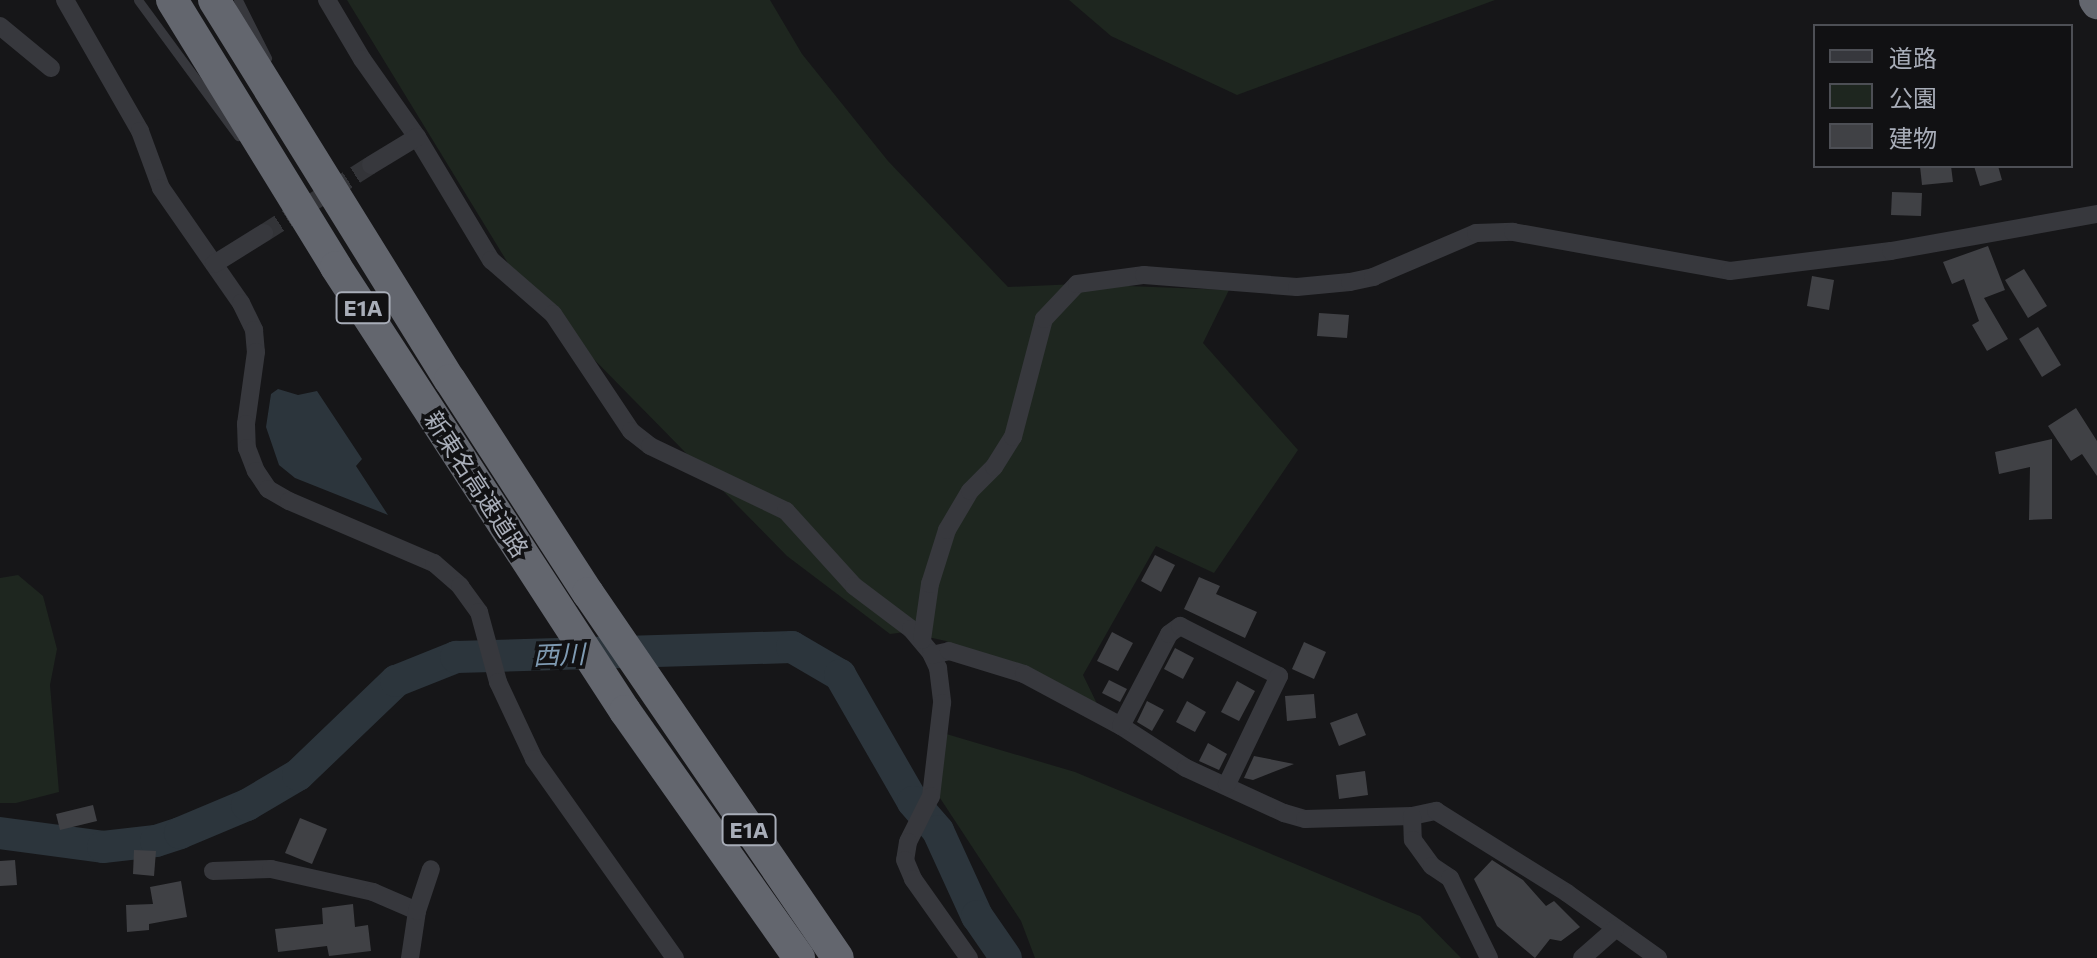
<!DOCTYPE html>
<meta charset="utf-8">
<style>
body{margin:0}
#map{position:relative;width:2097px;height:958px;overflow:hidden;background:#161618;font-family:Commissioner,"Noto Sans JP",sans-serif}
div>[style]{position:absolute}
.green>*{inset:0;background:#1e261f}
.water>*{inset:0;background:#2c353c}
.river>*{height:32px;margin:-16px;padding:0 16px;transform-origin:16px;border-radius:16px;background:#2c353c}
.building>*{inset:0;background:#404145}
.street-tunnel>*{height:18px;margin-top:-9px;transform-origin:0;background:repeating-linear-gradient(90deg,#333438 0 18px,transparent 0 27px)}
.lane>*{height:9px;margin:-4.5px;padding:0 4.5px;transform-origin:4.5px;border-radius:4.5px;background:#37383d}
.street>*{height:18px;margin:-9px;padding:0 9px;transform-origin:9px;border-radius:9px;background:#37383d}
.highway>*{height:32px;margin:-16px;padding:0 16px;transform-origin:16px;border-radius:16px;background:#63666e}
span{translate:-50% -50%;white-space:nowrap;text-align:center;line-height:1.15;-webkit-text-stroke:7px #111113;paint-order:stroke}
.shield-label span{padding:2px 6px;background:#111113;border:2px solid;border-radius:6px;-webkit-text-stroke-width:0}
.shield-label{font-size:22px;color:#a8adb8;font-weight:700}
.street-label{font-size:24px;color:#a8adb8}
.water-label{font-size:26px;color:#7f9bb3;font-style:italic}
.legend{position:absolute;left:1813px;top:24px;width:260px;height:144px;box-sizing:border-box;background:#111113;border:2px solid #4d4f55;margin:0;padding:10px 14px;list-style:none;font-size:24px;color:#a8adb8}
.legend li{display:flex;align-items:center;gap:16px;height:40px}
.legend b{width:40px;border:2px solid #4d4f55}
</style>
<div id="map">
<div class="green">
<i style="clip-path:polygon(347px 0,770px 0,802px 54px,888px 161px,1008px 287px,1077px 284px,1229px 290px,1203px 343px,1298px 450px,1214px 573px,1156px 546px,1083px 675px,1103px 716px,946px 641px,905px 632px,890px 634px,787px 556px,522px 286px)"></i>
<i style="clip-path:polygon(1069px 0,1495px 0,1237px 95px,1111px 36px)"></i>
<i style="clip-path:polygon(18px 575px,43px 596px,57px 649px,50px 685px,59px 792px,16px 803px,0 803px,0 578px)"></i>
<i style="clip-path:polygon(943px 733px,1075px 772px,1420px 916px,1461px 958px,1035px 958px,1021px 921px,938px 795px)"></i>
</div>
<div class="water">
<i style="clip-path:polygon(278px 389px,298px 395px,317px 391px,362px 459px,356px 466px,388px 515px,295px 478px,279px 465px,266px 427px,271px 394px)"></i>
</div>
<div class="river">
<i style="left:0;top:833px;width:104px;rotate:7.7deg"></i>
<i style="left:103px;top:847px;width:53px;rotate:-6.5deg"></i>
<i style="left:156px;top:841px;width:25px;rotate:-18deg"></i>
<i style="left:180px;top:833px;width:73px;rotate:-22.7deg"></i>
<i style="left:247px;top:805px;width:59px;rotate:-30.5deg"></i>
<i style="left:298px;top:775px;width:136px;rotate:-43.8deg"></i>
<i style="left:396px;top:681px;width:65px;rotate:-21.8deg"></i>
<i style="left:456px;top:657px;width:336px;rotate:-1.7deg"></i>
<i style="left:792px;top:647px;width:56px;rotate:30.3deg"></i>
<i style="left:840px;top:675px;width:146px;rotate:60.1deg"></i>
<i style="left:913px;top:802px;width:38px;rotate:49deg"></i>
<i style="left:938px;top:831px;width:94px;rotate:65.4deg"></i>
<i style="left:977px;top:916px;width:51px;rotate:55.4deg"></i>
</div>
<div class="building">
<i style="clip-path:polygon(1920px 166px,1951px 166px,1953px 182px,1922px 185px)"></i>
<i style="clip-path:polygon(1974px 166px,1998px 166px,2002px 180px,1980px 186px)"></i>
<i style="clip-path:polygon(1892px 192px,1922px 193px,1921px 216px,1891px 215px)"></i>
<i style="clip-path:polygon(1988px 246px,2005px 290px,1984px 298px,2008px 339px,1987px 351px,1972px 325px,1979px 321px,1964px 279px,1952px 284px,1943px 262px)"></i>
<i style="clip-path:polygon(2024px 269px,2047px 306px,2028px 318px,2005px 280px)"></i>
<i style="clip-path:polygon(1812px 276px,1834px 280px,1829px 310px,1807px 306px)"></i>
<i style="clip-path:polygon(1319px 313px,1349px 315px,1347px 338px,1317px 336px)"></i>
<i style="clip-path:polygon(2038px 327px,2061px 365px,2042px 377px,2019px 339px)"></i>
<i style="clip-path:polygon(2076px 408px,2097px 441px,2097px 476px,2082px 454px,2071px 461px,2048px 426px)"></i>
<i style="clip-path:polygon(2052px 439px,2052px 519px,2029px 520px,2030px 467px,1999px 474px,1995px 452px)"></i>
<i style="clip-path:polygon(1155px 555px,1175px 565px,1161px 592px,1141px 581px)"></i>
<i style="clip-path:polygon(1199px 577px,1220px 586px,1216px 594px,1257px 612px,1245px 638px,1184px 609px)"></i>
<i style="clip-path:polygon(1112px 632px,1133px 643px,1118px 671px,1097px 661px)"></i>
<i style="clip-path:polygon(1304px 642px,1326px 652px,1314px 679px,1292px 669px)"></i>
<i style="clip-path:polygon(1175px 648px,1194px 658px,1183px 679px,1164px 669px)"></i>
<i style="clip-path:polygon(1109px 680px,1127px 689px,1120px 702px,1102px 693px)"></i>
<i style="clip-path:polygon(1237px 681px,1255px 691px,1239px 721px,1221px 712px)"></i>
<i style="clip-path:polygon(1314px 694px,1316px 718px,1287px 721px,1285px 696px)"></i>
<i style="clip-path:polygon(1147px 701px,1164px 710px,1152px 731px,1137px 722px)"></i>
<i style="clip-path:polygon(1187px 701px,1206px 712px,1195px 732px,1176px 722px)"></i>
<i style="clip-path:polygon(1357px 713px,1366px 735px,1339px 746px,1330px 723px)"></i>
<i style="clip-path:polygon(1208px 743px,1227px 754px,1219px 770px,1199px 761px)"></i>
<i style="clip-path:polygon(1254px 756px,1294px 764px,1253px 780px,1244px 778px)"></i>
<i style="clip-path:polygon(1365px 771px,1368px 795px,1339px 799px,1336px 775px)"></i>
<i style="clip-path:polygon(93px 805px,97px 821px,60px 830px,56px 814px)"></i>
<i style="clip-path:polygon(300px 818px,327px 829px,312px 864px,285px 853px)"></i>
<i style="clip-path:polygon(134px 850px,156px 851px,154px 876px,133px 874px)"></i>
<i style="clip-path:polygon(15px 860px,17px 885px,0 886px,0 861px)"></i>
<i style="clip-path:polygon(1492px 860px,1523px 880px,1546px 906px,1554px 901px,1580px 927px,1561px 941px,1550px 939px,1535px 958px,1497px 926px,1474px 879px)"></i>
<i style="clip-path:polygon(181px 881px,187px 917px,149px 924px,149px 930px,127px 932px,126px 905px,153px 904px,150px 887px)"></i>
<i style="clip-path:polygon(353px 904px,355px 927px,368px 925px,371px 951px,329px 956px,327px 946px,278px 952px,275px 929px,323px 924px,322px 908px)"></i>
</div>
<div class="street-tunnel">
<i style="left:264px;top:233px;width:127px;rotate:-32.4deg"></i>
</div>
<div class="lane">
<i style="left:138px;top:0;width:169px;rotate:53.7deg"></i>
<i style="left:238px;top:0;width:65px;rotate:63.4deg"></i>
</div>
<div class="street">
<i style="left:65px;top:0;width:151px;rotate:60.2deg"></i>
<i style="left:140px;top:131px;width:61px;rotate:69.8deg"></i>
<i style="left:161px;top:188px;width:140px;rotate:55.2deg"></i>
<i style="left:241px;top:303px;width:30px;rotate:64deg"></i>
<i style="left:254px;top:330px;width:22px;rotate:85deg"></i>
<i style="left:256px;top:352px;width:73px;rotate:97.9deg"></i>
<i style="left:246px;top:424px;width:24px;rotate:88deg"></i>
<i style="left:247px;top:448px;width:25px;rotate:69deg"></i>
<i style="left:256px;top:471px;width:22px;rotate:56deg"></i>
<i style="left:268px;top:489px;width:24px;rotate:30deg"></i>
<i style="left:289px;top:501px;width:158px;rotate:23.2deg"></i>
<i style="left:434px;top:563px;width:35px;rotate:41deg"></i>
<i style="left:460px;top:586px;width:32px;rotate:54deg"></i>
<i style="left:479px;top:612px;width:73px;rotate:74.8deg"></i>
<i style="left:498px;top:682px;width:85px;rotate:64.9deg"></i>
<i style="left:534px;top:759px;width:244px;rotate:54.7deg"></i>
<i style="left:327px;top:0;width:69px;rotate:59.3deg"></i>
<i style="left:362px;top:59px;width:95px;rotate:54.8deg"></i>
<i style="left:417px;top:137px;width:144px;rotate:59deg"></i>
<i style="left:491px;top:260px;width:82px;rotate:41.1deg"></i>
<i style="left:553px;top:314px;width:141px;rotate:56.3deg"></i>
<i style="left:631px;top:431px;width:24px;rotate:38deg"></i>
<i style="left:650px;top:446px;width:151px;rotate:25.5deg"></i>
<i style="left:786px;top:511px;width:101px;rotate:47.8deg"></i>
<i style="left:854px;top:586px;width:71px;rotate:37deg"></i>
<i style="left:911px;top:629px;width:31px;rotate:50deg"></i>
<i style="left:931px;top:653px;width:17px;rotate:65deg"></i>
<i style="left:938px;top:668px;width:35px;rotate:83deg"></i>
<i style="left:942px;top:703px;width:94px;rotate:96.7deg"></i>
<i style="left:931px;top:796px;width:51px;rotate:116.6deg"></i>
<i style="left:908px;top:842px;width:18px;rotate:99deg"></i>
<i style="left:905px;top:860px;width:21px;rotate:67deg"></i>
<i style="left:913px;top:879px;width:97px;rotate:54.7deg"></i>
<i style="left:0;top:26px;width:66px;rotate:39.5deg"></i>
<i style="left:371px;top:165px;width:54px;rotate:-31.3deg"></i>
<i style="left:214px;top:264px;width:59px;rotate:-31.8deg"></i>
<i style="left:922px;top:640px;width:57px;rotate:-81.9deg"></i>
<i style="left:930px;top:584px;width:57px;rotate:-72.5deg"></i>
<i style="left:947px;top:530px;width:45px;rotate:-59.5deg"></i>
<i style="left:970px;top:491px;width:34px;rotate:-45deg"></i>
<i style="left:994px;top:467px;width:36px;rotate:-58deg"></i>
<i style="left:1013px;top:437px;width:122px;rotate:-75.3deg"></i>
<i style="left:1044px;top:319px;width:48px;rotate:-46.7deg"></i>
<i style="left:1077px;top:284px;width:68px;rotate:-7.7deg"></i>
<i style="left:1144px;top:275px;width:153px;rotate:4.5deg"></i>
<i style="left:1297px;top:287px;width:53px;rotate:-5.4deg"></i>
<i style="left:1350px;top:282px;width:24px;rotate:-12deg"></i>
<i style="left:1373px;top:277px;width:112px;rotate:-23.1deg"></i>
<i style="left:1476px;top:233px;width:37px;rotate:-2deg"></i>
<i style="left:1513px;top:232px;width:220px;rotate:10.2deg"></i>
<i style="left:1730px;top:271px;width:162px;rotate:-7.1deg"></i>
<i style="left:1891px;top:251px;width:209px;rotate:-10.2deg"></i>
<i style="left:932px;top:655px;width:17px;rotate:-13deg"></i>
<i style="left:949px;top:651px;width:78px;rotate:17deg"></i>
<i style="left:1024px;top:674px;width:110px;rotate:28.2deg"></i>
<i style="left:1121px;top:726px;width:77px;rotate:32.9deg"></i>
<i style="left:1186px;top:768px;width:108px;rotate:24.7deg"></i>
<i style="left:1284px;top:813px;width:22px;rotate:16deg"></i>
<i style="left:1305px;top:819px;width:107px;rotate:-1.6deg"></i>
<i style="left:1412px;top:816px;width:25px;rotate:-12deg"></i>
<i style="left:1436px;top:811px;width:155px;rotate:32deg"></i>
<i style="left:1567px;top:893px;width:112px;rotate:35.5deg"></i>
<i style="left:1121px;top:726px;width:104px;rotate:-62.4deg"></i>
<i style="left:1169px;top:634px;width:14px;rotate:-36deg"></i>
<i style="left:1180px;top:626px;width:111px;rotate:26.8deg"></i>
<i style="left:1279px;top:676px;width:120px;rotate:115.7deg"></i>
<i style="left:1412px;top:816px;width:24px;rotate:88deg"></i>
<i style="left:1413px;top:840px;width:32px;rotate:54deg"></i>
<i style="left:1432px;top:866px;width:22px;rotate:34deg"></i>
<i style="left:1450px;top:878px;width:89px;rotate:64deg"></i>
<i style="left:213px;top:871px;width:58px;rotate:-2deg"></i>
<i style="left:271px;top:869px;width:105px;rotate:12.7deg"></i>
<i style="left:373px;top:892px;width:48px;rotate:23.4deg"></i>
<i style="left:410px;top:958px;width:48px;rotate:-81.5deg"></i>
<i style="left:417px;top:911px;width:44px;rotate:-71.6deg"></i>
<i style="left:1582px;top:958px;width:44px;rotate:-41.3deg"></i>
</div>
<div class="highway">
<i style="left:172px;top:0;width:313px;rotate:58.4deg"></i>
<i style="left:336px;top:267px;width:530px;rotate:56.94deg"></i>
<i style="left:625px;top:711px;width:302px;rotate:54.8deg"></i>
<i style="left:214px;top:0;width:447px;rotate:58.2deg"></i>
<i style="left:450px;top:380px;width:254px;rotate:57.1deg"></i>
<i style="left:588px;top:593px;width:442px;rotate:55.6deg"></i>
<i style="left:2095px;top:0;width:4px;rotate:56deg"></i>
</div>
<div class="shield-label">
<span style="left:363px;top:308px">E1A</span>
<span style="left:749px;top:830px">E1A</span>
</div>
<div class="street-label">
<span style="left:477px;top:484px;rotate:57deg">新東名高速道路</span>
</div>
<div class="water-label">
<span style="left:559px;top:654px;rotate:-2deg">西川</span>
</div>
<ul class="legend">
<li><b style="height:10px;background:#37383d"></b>道路</li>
<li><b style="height:22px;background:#1e261f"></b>公園</li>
<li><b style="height:22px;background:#404145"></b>建物</li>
</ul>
</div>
